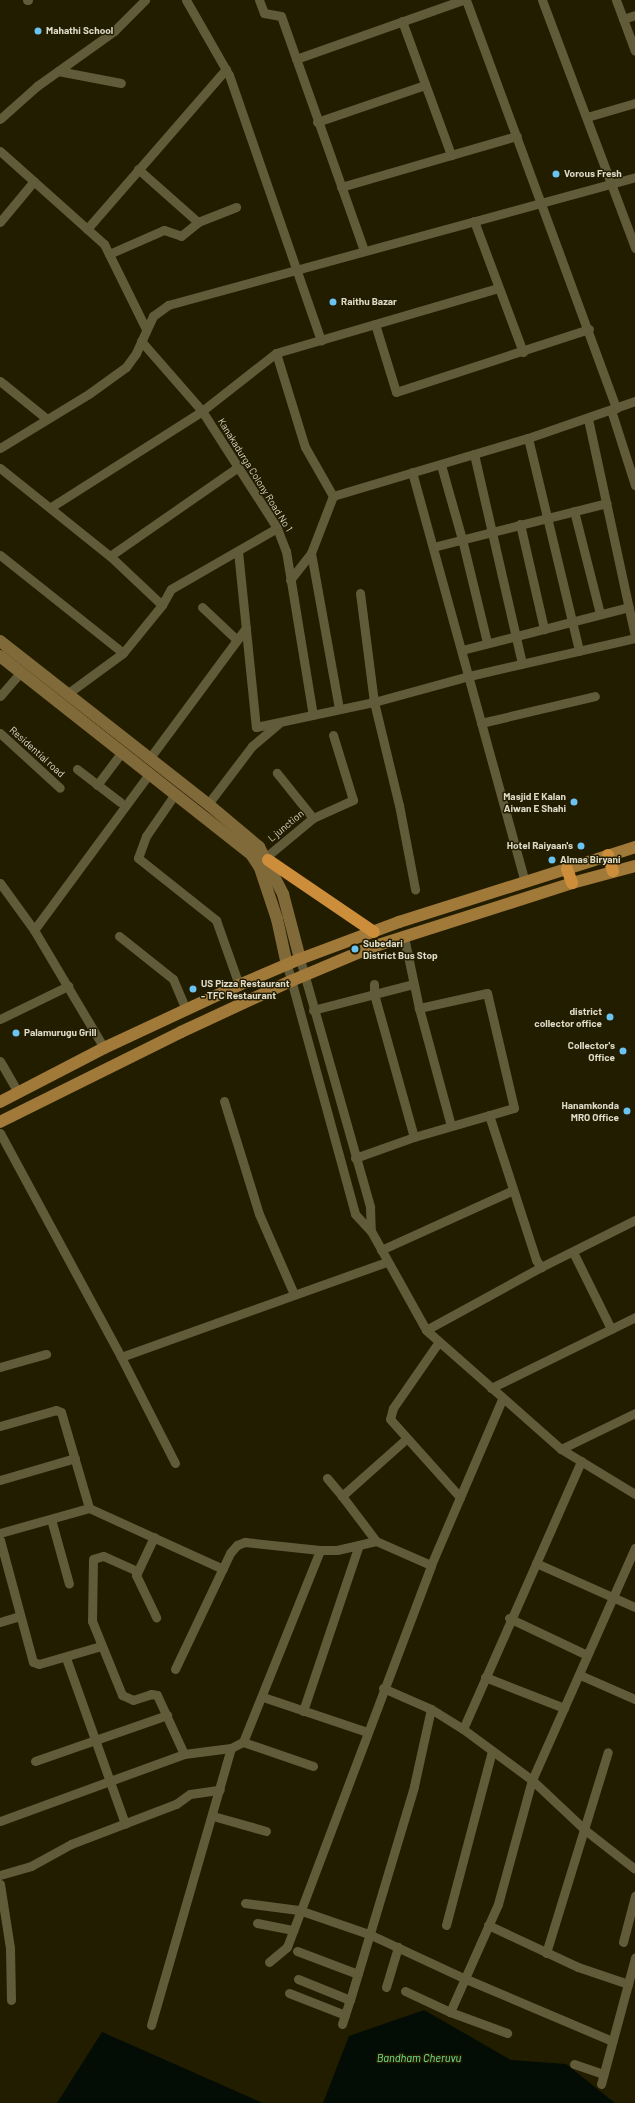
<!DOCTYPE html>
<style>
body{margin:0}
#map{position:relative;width:635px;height:2103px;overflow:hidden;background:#231d00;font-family:Barlow,sans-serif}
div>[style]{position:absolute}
.water>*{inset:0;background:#030d05}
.street>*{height:9px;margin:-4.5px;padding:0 4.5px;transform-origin:4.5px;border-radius:4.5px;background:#615b3a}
.secondary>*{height:12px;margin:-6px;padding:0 6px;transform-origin:6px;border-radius:6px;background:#816a3a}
.primary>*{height:12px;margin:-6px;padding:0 6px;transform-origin:6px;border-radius:6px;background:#a17a3a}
.highway>*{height:12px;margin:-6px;padding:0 6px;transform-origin:6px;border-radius:6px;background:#cc8e3a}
.dots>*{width:11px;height:11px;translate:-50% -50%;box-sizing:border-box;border:2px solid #231d00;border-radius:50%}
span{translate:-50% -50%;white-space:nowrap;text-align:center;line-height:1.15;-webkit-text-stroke:3px #231d00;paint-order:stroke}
.poi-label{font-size:10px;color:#dedbc9;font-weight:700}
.left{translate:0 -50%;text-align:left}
.right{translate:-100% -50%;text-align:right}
.street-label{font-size:10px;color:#dedbc9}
.water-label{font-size:11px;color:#6de795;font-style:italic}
</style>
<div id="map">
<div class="water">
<i style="clip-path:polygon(424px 2010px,511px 2060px,566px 2064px,615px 2103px,323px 2103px,349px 2036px)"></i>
<i style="clip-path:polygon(102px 2032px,263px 2103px,57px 2103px)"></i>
</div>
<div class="street">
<i style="left:27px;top:0;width:1px"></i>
<i style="left:186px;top:0;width:86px;rotate:60.2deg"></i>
<i style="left:229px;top:75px;width:281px;rotate:70.9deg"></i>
<i style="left:259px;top:0;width:14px;rotate:69deg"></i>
<i style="left:264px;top:13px;width:17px;rotate:10deg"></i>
<i style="left:281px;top:16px;width:249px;rotate:70.5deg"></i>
<i style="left:466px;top:0;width:435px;rotate:69.8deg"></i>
<i style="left:542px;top:0;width:265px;rotate:69.4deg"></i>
<i style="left:616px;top:0;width:54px;rotate:69.6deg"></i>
<i style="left:623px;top:19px;width:13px;rotate:-18deg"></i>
<i style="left:402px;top:21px;width:143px;rotate:69.9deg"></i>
<i style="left:296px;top:59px;width:177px;rotate:-19.5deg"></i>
<i style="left:58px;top:71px;width:64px;rotate:10.8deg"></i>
<i style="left:587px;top:117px;width:50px;rotate:-16.3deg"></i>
<i style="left:0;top:119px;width:50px;rotate:-41.7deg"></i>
<i style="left:37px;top:86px;width:95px;rotate:-35.5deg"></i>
<i style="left:114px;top:31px;width:44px;rotate:-45deg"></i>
<i style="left:317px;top:122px;width:114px;rotate:-18.9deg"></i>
<i style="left:0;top:151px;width:140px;rotate:41.8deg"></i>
<i style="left:104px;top:244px;width:95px;rotate:63.7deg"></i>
<i style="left:138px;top:169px;width:80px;rotate:41.5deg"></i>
<i style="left:198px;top:222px;width:41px;rotate:-21.5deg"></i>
<i style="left:341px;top:187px;width:183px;rotate:-16.2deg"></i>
<i style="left:474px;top:221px;width:140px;rotate:69.5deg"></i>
<i style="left:0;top:222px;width:53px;rotate:-50.3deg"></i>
<i style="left:87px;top:229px;width:212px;rotate:-49deg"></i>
<i style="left:109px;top:254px;width:60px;rotate:-23.6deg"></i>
<i style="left:164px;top:230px;width:18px;rotate:19deg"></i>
<i style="left:181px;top:236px;width:22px;rotate:-39deg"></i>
<i style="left:375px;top:324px;width:71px;rotate:72.8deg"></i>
<i style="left:396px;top:392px;width:203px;rotate:-18.1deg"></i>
<i style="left:141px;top:341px;width:93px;rotate:48.9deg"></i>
<i style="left:202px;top:411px;width:139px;rotate:57.3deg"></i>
<i style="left:277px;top:528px;width:25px;rotate:69deg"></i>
<i style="left:286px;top:551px;width:166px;rotate:80.7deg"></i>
<i style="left:276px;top:353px;width:98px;rotate:72.9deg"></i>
<i style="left:305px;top:447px;width:56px;rotate:60.3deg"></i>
<i style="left:333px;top:496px;width:203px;rotate:-16.6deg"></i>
<i style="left:528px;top:438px;width:113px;rotate:-19.1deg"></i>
<i style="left:0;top:381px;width:60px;rotate:39deg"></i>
<i style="left:611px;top:410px;width:79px;rotate:72.3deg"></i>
<i style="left:588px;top:419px;width:222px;rotate:77.8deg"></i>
<i style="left:528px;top:438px;width:219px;rotate:76.5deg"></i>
<i style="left:0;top:448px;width:105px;rotate:-31.4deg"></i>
<i style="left:90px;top:393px;width:44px;rotate:-35.8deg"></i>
<i style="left:126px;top:367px;width:17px;rotate:-54deg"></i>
<i style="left:136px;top:353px;width:41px;rotate:-65.3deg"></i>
<i style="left:153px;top:316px;width:19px;rotate:-36deg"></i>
<i style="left:168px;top:305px;width:484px;rotate:-15.3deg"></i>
<i style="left:474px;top:454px;width:215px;rotate:77.1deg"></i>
<i style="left:441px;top:465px;width:77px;rotate:74.2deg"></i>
<i style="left:462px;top:539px;width:106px;rotate:76.4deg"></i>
<i style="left:0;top:468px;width:141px;rotate:38.7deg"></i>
<i style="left:110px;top:556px;width:71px;rotate:43.3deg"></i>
<i style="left:162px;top:605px;width:18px;rotate:-61deg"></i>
<i style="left:171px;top:589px;width:122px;rotate:-29.9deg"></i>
<i style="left:412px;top:472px;width:425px;rotate:74.6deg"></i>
<i style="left:51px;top:507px;width:179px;rotate:-32.4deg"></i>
<i style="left:202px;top:411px;width:94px;rotate:-38.1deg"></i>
<i style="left:276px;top:353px;width:231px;rotate:-16.3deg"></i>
<i style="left:574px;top:511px;width:106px;rotate:75.8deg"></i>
<i style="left:520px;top:524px;width:108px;rotate:77.1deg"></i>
<i style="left:433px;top:547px;width:179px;rotate:-14.2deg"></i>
<i style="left:238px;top:551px;width:177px;rotate:84.2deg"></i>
<i style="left:256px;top:727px;width:121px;rotate:-12deg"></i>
<i style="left:374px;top:702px;width:98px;rotate:-15.3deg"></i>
<i style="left:469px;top:676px;width:170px;rotate:-12.9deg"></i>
<i style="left:311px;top:553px;width:158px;rotate:79.8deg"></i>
<i style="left:0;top:555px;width:157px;rotate:38.5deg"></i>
<i style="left:110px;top:556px;width:156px;rotate:-34.8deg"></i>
<i style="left:290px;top:580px;width:34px;rotate:-52deg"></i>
<i style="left:311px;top:553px;width:61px;rotate:-68.9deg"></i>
<i style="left:360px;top:593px;width:110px;rotate:82.7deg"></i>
<i style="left:374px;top:702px;width:106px;rotate:76.4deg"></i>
<i style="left:399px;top:805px;width:86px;rotate:79.2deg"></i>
<i style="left:202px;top:607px;width:48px;rotate:43.3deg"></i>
<i style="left:462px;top:650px;width:172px;rotate:-14.4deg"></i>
<i style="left:67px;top:694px;width:69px;rotate:-36.2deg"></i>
<i style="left:123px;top:653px;width:62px;rotate:-50.9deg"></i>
<i style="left:0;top:696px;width:32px;rotate:-49deg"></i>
<i style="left:481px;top:723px;width:117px;rotate:-13.3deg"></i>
<i style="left:0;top:733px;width:81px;rotate:42.5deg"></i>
<i style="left:149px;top:759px;width:163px;rotate:-53.5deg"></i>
<i style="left:77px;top:769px;width:54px;rotate:37.5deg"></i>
<i style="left:97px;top:785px;width:40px;rotate:-53deg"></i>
<i style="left:175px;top:794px;width:51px;rotate:124.6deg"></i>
<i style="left:146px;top:836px;width:23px;rotate:110deg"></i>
<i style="left:138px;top:858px;width:100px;rotate:38.5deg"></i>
<i style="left:216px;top:920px;width:69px;rotate:70.5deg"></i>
<i style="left:208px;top:804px;width:73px;rotate:-52.8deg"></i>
<i style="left:252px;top:746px;width:34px;rotate:-40deg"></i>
<i style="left:313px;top:818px;width:44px;rotate:-24.2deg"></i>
<i style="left:353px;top:800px;width:68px;rotate:-107.1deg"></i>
<i style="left:266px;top:857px;width:61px;rotate:-39.7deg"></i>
<i style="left:313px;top:818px;width:58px;rotate:-128.7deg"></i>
<i style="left:0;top:883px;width:58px;rotate:54.1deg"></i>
<i style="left:34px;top:930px;width:137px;rotate:59.3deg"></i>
<i style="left:34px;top:930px;width:194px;rotate:-53.6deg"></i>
<i style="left:119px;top:936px;width:69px;rotate:38.5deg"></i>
<i style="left:173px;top:979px;width:34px;rotate:67deg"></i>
<i style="left:404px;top:937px;width:73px;rotate:78.1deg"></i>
<i style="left:419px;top:1008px;width:122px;rotate:74.8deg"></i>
<i style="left:300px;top:959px;width:258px;rotate:74.2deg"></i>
<i style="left:370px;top:1207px;width:24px;rotate:88deg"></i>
<i style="left:287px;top:965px;width:258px;rotate:74.7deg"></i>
<i style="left:355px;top:1214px;width:23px;rotate:47deg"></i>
<i style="left:371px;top:1231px;width:113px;rotate:60.9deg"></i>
<i style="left:426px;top:1330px;width:180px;rotate:41.4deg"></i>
<i style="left:561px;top:1449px;width:87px;rotate:31.3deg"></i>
<i style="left:374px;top:984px;width:10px;rotate:90deg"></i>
<i style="left:374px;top:994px;width:148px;rotate:74.4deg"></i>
<i style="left:313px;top:1010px;width:103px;rotate:-14.6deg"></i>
<i style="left:0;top:1019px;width:76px;rotate:-25.9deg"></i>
<i style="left:0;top:1061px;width:36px;rotate:60deg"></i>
<i style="left:224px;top:1101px;width:118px;rotate:72.8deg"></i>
<i style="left:259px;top:1214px;width:87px;rotate:66.4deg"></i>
<i style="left:489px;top:1115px;width:152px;rotate:72deg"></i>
<i style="left:536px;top:1260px;width:9px;rotate:54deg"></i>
<i style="left:0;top:1133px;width:255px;rotate:61.6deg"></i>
<i style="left:121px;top:1357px;width:119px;rotate:63deg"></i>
<i style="left:355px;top:1158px;width:63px;rotate:-19.6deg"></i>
<i style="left:414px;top:1137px;width:104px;rotate:-16.2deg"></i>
<i style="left:514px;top:1108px;width:118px;rotate:-103.2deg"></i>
<i style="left:487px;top:993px;width:70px;rotate:167.6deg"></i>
<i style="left:381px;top:1250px;width:145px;rotate:-24.4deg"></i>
<i style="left:573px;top:1252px;width:86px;rotate:63.7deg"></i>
<i style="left:426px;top:1330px;width:131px;rotate:-28.7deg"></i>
<i style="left:541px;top:1267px;width:105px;rotate:-26.6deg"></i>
<i style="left:438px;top:1343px;width:79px;rotate:124.7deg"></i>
<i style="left:393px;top:1408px;width:11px;rotate:105deg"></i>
<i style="left:390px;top:1419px;width:105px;rotate:48.1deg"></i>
<i style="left:121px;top:1357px;width:282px;rotate:-19.7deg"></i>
<i style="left:0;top:1367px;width:48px;rotate:-15.8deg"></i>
<i style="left:491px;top:1388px;width:161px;rotate:-26.2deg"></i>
<i style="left:0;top:1426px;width:58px;rotate:-15.9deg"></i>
<i style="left:56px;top:1410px;width:5px;rotate:22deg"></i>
<i style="left:61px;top:1412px;width:100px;rotate:73.7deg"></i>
<i style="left:406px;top:1439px;width:86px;rotate:138.3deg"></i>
<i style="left:342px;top:1496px;width:56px;rotate:52.9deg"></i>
<i style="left:376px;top:1541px;width:60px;rotate:23.6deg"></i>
<i style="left:561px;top:1449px;width:82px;rotate:-25.9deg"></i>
<i style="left:327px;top:1478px;width:23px;rotate:50deg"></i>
<i style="left:0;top:1480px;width:78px;rotate:-16.3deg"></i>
<i style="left:51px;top:1519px;width:67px;rotate:74.5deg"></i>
<i style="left:0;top:1533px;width:92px;rotate:-15.7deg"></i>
<i style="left:89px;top:1508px;width:147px;rotate:24.5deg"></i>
<i style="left:154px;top:1537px;width:42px;rotate:115.3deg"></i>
<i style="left:136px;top:1575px;width:47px;rotate:64.5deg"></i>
<i style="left:0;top:1540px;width:126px;rotate:74.9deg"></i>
<i style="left:33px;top:1662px;width:6px;rotate:18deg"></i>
<i style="left:39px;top:1664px;width:65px;rotate:-16.2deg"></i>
<i style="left:536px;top:1563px;width:108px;rotate:24deg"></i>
<i style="left:137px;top:1571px;width:37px;rotate:-156deg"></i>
<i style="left:103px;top:1556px;width:10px;rotate:163deg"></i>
<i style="left:93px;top:1559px;width:62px;rotate:90.9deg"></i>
<i style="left:92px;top:1621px;width:80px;rotate:67.9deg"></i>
<i style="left:122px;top:1695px;width:12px;rotate:24deg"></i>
<i style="left:133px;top:1700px;width:19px;rotate:-18deg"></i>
<i style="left:151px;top:1694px;width:6px;rotate:9deg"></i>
<i style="left:157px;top:1695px;width:65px;rotate:65.4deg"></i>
<i style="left:509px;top:1618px;width:86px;rotate:25.4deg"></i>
<i style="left:0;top:1622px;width:21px;rotate:-17deg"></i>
<i style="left:66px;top:1658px;width:176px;rotate:70.4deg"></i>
<i style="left:175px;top:1669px;width:128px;rotate:-64.6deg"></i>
<i style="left:230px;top:1553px;width:11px;rotate:-49deg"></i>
<i style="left:237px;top:1545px;width:9px;rotate:-21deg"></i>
<i style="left:245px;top:1542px;width:75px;rotate:6.1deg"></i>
<i style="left:320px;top:1550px;width:17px"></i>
<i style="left:337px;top:1550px;width:40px;rotate:-13deg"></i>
<i style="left:580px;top:1675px;width:60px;rotate:23.6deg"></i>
<i style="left:485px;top:1677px;width:85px;rotate:21.4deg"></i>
<i style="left:383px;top:1688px;width:52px;rotate:23.6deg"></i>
<i style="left:431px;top:1709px;width:38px;rotate:32deg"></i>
<i style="left:463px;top:1729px;width:86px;rotate:36.5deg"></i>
<i style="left:532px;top:1780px;width:73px;rotate:43.3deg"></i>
<i style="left:585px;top:1830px;width:63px;rotate:38deg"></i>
<i style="left:263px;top:1697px;width:110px;rotate:18.6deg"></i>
<i style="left:303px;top:1711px;width:175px;rotate:-71.4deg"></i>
<i style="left:463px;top:1729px;width:293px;rotate:-66.2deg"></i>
<i style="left:243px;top:1742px;width:74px;rotate:18.9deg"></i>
<i style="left:35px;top:1761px;width:140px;rotate:-19.2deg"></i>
<i style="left:213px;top:1816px;width:55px;rotate:15.8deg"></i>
<i style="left:0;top:1821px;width:196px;rotate:-20deg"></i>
<i style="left:184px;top:1754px;width:47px;rotate:-7.3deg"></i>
<i style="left:231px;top:1748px;width:13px;rotate:-27deg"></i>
<i style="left:243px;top:1742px;width:207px;rotate:-68.1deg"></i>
<i style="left:0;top:1875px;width:32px;rotate:-16deg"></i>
<i style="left:31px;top:1866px;width:46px;rotate:-28.8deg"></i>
<i style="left:71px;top:1844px;width:112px;rotate:-20.9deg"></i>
<i style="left:176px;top:1804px;width:17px;rotate:-36deg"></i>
<i style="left:190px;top:1794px;width:30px;rotate:-8deg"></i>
<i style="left:0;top:1884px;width:65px;rotate:81.1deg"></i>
<i style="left:10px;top:1948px;width:52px;rotate:88.9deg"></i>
<i style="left:245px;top:1903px;width:54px;rotate:7.4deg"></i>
<i style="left:299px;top:1910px;width:76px;rotate:19.1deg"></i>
<i style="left:371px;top:1935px;width:105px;rotate:24.9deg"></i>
<i style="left:466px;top:1979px;width:159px;rotate:23deg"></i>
<i style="left:257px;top:1923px;width:37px;rotate:11deg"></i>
<i style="left:446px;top:1925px;width:180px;rotate:-75.2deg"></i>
<i style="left:488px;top:1925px;width:99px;rotate:25deg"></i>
<i style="left:578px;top:1967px;width:53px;rotate:18.8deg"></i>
<i style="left:623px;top:1942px;width:48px;rotate:-75.4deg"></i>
<i style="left:297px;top:1951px;width:65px;rotate:20.7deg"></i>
<i style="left:546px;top:1953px;width:210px;rotate:-72.9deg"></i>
<i style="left:269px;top:1962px;width:23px;rotate:-40deg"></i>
<i style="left:287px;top:1947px;width:408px;rotate:-69.3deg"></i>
<i style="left:431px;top:1565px;width:181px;rotate:-66.8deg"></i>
<i style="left:298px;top:1979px;width:56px;rotate:22deg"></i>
<i style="left:350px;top:2000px;width:223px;rotate:-73.3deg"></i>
<i style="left:414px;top:1786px;width:79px;rotate:-77.6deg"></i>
<i style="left:386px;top:1987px;width:42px;rotate:-73.3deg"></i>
<i style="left:405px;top:1991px;width:50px;rotate:25deg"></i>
<i style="left:450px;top:2012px;width:118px;rotate:-66deg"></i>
<i style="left:498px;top:1904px;width:129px;rotate:-74.7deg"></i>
<i style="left:532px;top:1780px;width:254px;rotate:-66.1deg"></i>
<i style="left:289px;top:1993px;width:60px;rotate:21.4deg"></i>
<i style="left:450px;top:2012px;width:61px;rotate:20.2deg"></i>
<i style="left:342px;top:2024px;width:25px;rotate:-72deg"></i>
<i style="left:151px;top:2025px;width:288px;rotate:-73.9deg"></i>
<i style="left:574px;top:2064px;width:31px;rotate:19deg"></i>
<i style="left:601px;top:2084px;width:131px;rotate:-74.9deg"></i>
</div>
<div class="secondary">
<i style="left:0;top:641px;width:264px;rotate:38.1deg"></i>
<i style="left:208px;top:804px;width:67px;rotate:40.1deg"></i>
<i style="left:259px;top:847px;width:53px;rotate:62.9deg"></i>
<i style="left:283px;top:894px;width:67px;rotate:75.3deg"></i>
<i style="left:0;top:656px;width:320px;rotate:38.3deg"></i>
<i style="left:251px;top:854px;width:17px;rotate:57deg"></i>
<i style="left:260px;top:868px;width:54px;rotate:71.6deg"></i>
<i style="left:277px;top:919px;width:47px;rotate:77.7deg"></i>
</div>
<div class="primary">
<i style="left:0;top:1102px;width:117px;rotate:-27.4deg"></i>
<i style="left:104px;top:1048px;width:149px;rotate:-25deg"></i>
<i style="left:239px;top:985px;width:66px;rotate:-23.1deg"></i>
<i style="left:300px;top:959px;width:106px;rotate:-20.5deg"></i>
<i style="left:399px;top:922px;width:248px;rotate:-17.6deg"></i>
<i style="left:0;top:1122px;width:202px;rotate:-26.4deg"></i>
<i style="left:181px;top:1032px;width:121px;rotate:-24.9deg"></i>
<i style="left:291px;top:981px;width:88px;rotate:-22.8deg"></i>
<i style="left:372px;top:947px;width:210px;rotate:-17.7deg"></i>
<i style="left:572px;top:883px;width:65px;rotate:-15.1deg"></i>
</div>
<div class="highway">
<i style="left:608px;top:855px;width:17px;rotate:73deg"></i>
<i style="left:268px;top:860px;width:128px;rotate:34.2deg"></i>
<i style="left:567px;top:869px;width:15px;rotate:70deg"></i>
</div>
<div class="dots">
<i style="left:38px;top:31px;background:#6ac3f1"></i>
<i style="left:556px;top:174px;background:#6ac3f1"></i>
<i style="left:333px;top:302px;background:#6ac3f1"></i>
<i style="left:574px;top:802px;background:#6ac3f1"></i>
<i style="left:581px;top:846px;background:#6ac3f1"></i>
<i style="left:552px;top:860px;background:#6ac3f1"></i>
<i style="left:355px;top:949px;background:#6ac3f1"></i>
<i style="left:193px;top:989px;background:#6ac3f1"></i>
<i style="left:610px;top:1017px;background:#6ac3f1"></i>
<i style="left:16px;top:1033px;background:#6ac3f1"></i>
<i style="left:623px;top:1051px;background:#6ac3f1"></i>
<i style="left:627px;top:1111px;background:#6ac3f1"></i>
</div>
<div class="poi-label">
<span class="left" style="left:46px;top:31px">Mahathi School</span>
<span class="left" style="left:564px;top:174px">Vorous Fresh</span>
<span class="left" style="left:341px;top:302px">Raithu Bazar</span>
<span class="right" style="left:566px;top:802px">Masjid E Kalan<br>Aiwan E Shahi</span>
<span class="right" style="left:573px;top:846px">Hotel Raiyaan's</span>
<span class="left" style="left:560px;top:860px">Almas Biryani</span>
<span class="left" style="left:363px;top:949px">Subedari<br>District Bus Stop</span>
<span class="left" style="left:201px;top:989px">US Pizza Restaurant<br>- TFC Restaurant</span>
<span class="right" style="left:602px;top:1017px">district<br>collector office</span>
<span class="left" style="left:24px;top:1033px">Palamurugu Grill</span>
<span class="right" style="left:615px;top:1051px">Collector's<br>Office</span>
<span class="right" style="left:619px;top:1111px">Hanamkonda<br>MRO Office</span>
</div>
<div class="street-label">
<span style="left:255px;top:475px;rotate:58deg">Kanakadurga Colony Road No 1</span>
<span style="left:37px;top:752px;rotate:42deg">Residential road</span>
<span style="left:286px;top:826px;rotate:-40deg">L junction</span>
</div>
<div class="water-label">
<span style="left:419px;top:2058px">Bandham Cheruvu</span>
</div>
</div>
